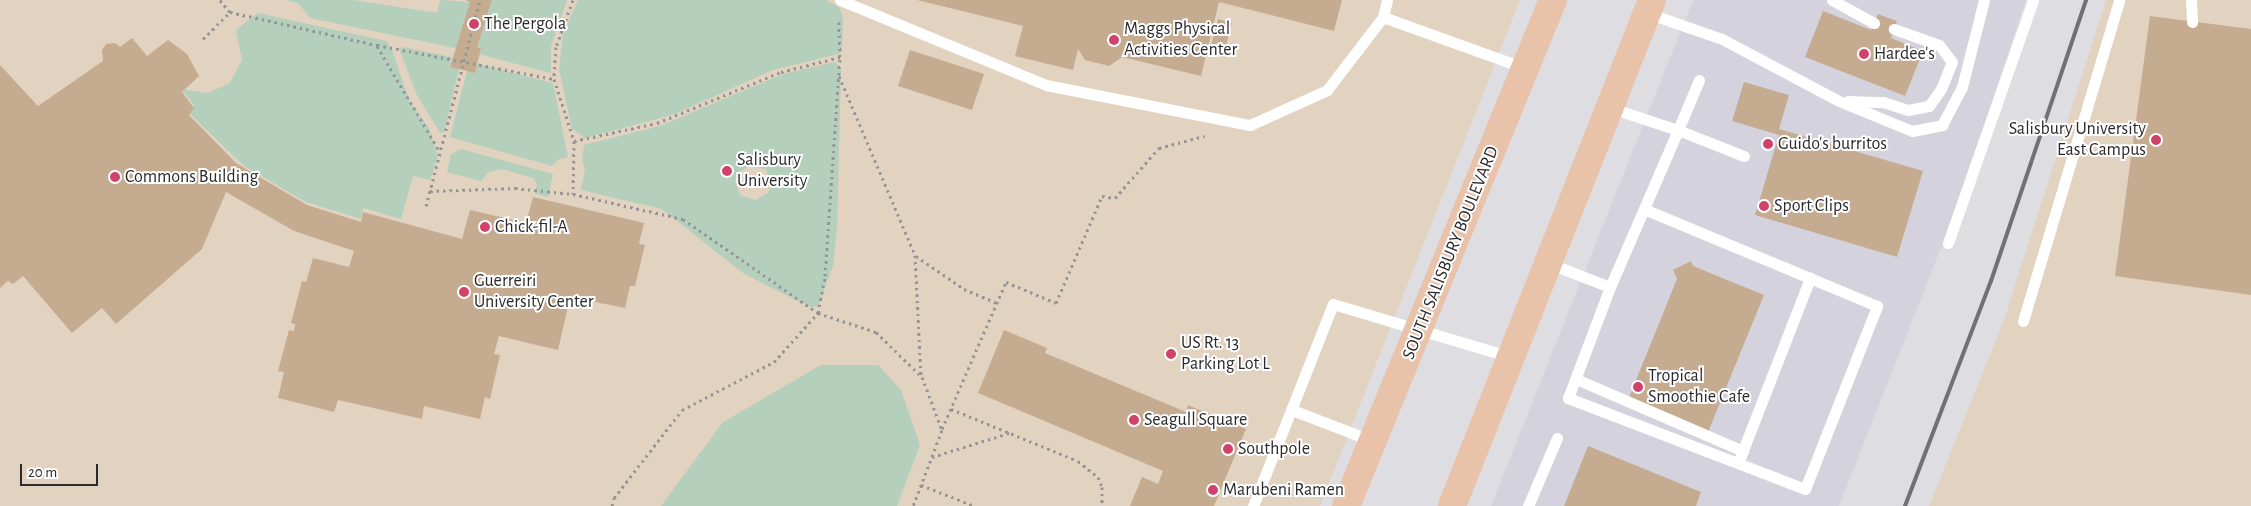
<!DOCTYPE html>
<style>
body{margin:0}
#map{position:relative;width:2251px;height:506px;overflow:hidden;background:#dedee2;font-family:"Alegreya Sans",sans-serif}
div>[style]{position:absolute}
.built>*{inset:0;background:#d4d2dc}
.education>*{inset:0;background:#e2d2c0}
.green>*{inset:0;background:#b4cfbb}
.building>*{inset:0;background:#c5ac91}
.path>*{height:3px;margin-top:-1.5px;transform-origin:0;background:repeating-linear-gradient(90deg,#959598 0 2.5px,transparent 0 6.5px)}
.service>*{height:11px;margin:-5.5px;padding:0 5.5px;transform-origin:5.5px;border-radius:5.5px;background:#fff}
.primary>*{height:28px;margin:-14px;padding:0 14px;transform-origin:14px;border-radius:14px;background:#e9c2aa}
.rail>*{height:4px;margin:-2px;padding:0 2px;transform-origin:2px;border-radius:2px;background:#717174}
.dots>*{width:14px;height:14px;translate:-50% -50%;box-sizing:border-box;border:2px solid #fff;border-radius:50%}
span{translate:-50% -50%;white-space:nowrap;text-align:center;line-height:1.15;-webkit-text-stroke:4px #fff;paint-order:stroke}
.poi-label{font-size:18px;color:#2a2a2c}
.left{translate:0 -50%;text-align:left}
.right{translate:-100% -50%;text-align:right}
.street-label{font-size:18px;color:#2a2a2c}
.scale{position:absolute;left:20px;top:464px;width:78px;height:22px;box-sizing:border-box;border:2px solid #2a2a2c;border-top:0;padding-left:6px;font-size:15px;line-height:18px;white-space:nowrap;color:#2a2a2c;-webkit-text-stroke:4px #fff;paint-order:stroke}
</style>
<div id="map">
<div class="built">
<i style="clip-path:polygon(1693px 0,2026px 0,1950px 225px,1839px 506px,1491px 506px)"></i>
</div>
<div class="education">
<i style="clip-path:polygon(0 0,1520px 0,1320px 506px,0 506px)"></i>
<i style="clip-path:polygon(2106px 0,2251px 0,2251px 506px,1929px 506px,2004px 320px)"></i>
</div>
<div class="green">
<i style="clip-path:polygon(284px 0,353px 0,437px 13px,440px 0,470px 2px,459px 45px,455px 48px,310px 18px,298px 3px)"></i>
<i style="clip-path:polygon(492px 0,567px 0,551px 47px,551px 73px,479px 54px,481px 49px,477px 48px)"></i>
<i style="clip-path:polygon(578px 0,826px 0,839px 7px,843px 18px,842px 53px,773px 70px,672px 115px,585px 138px,572px 129px,559px 69px,563px 34px)"></i>
<i style="clip-path:polygon(258px 13px,386px 41px,391px 47px,410px 102px,429px 128px,438px 156px,430px 180px,413px 176px,401px 219px,363px 208px,361px 219px,306px 202px,244px 166px,189px 113px,194px 105px,181px 89px,208px 93px,230px 83px,242px 60px,236px 30px)"></i>
<i style="clip-path:polygon(403px 47px,452px 57px,450px 66px,459px 69px,444px 132px,440px 133px,417px 95px,399px 49px)"></i>
<i style="clip-path:polygon(evenodd,835px 62px,841px 69px,837px 227px,833px 266px,818px 306px,810px 307px,743px 273px,662px 209px,581px 190px,585px 170px,582px 159px,584px 145px,660px 126px,783px 74px,835px 62px,752px 165px,766px 170px,772px 184px,768px 193px,756px 200px,741px 196px,735px 182px,739px 172px,752px 165px)"></i>
<i style="clip-path:polygon(477px 64px,553px 83px,568px 157px,559px 159px,552px 166px,450px 137px,467px 71px)"></i>
<i style="clip-path:polygon(461px 149px,553px 174px,548px 197px,535px 194px,537px 184px,533px 178px,502px 169px,488px 172px,481px 181px,447px 172px,451px 154px)"></i>
<i style="clip-path:polygon(821px 365px,878px 365px,901px 390px,920px 445px,897px 506px,661px 506px,723px 422px)"></i>
</div>
<div class="building">
<i style="clip-path:polygon(465px 0,492px 0,477px 48px,481px 48px,475px 73px,450px 67px,470px 2px)"></i>
<i style="clip-path:polygon(917px 0,1342px 0,1334px 31px,1219px 2px,1201px 76px,1122px 57px,1109px 66px,1085px 60px,1078px 49px,1073px 70px,1015px 56px,1023px 26px)"></i>
<i style="clip-path:polygon(1823px 11px,1871px 30px,1878px 14px,1897px 21px,1891px 38px,1923px 51px,1905px 96px,1805px 57px)"></i>
<i style="clip-path:polygon(2150px 16px,2251px 29px,2251px 295px,2115px 276px)"></i>
<i style="clip-path:polygon(1218px 19px,1232px 23px,1223px 57px,1209px 53px)"></i>
<i style="clip-path:polygon(132px 38px,147px 56px,168px 40px,187px 54px,199px 76px,182px 92px,194px 108px,189px 115px,236px 163px,307px 205px,361px 222px,363px 212px,462px 239px,470px 210px,526px 223px,533px 197px,644px 223px,639px 244px,645px 245px,635px 286px,630px 286px,625px 308px,570px 297px,558px 350px,499px 336px,494px 354px,500px 355px,490px 399px,485px 397px,480px 419px,424px 406px,422px 419px,338px 400px,334px 412px,278px 398px,284px 372px,278px 371px,289px 330px,294px 331px,295px 324px,291px 323px,302px 281px,306px 282px,313px 258px,349px 267px,354px 251px,294px 231px,226px 192px,202px 249px,116px 324px,102px 308px,72px 333px,23px 276px,13px 284px,8px 281px,0 288px,0 65px,38px 106px,103px 61px,102px 50px,106px 44px,115px 43px,120px 47px)"></i>
<i style="clip-path:polygon(910px 50px,984px 74px,972px 110px,898px 86px)"></i>
<i style="clip-path:polygon(1744px 82px,1789px 95px,1779px 129px,1923px 171px,1897px 257px,1755px 215px,1779px 135px,1732px 121px)"></i>
<i style="clip-path:polygon(1691px 261px,1693px 266px,1764px 295px,1708px 432px,1628px 400px,1677px 279px,1673px 270px)"></i>
<i style="clip-path:polygon(1004px 330px,1047px 348px,1045px 353px,1186px 412px,1188px 405px,1246px 429px,1214px 506px,1130px 506px,1142px 477px,1158px 484px,1163px 471px,978px 393px)"></i>
<i style="clip-path:polygon(1588px 446px,1701px 492px,1696px 506px,1564px 506px)"></i>
</div>
<div class="path">
<i style="left:573px;top:0;width:50px;rotate:109.9deg"></i>
<i style="left:556px;top:47px;width:32px;rotate:94deg"></i>
<i style="left:554px;top:79px;width:65px;rotate:72.1deg"></i>
<i style="left:574px;top:141px;width:53px;rotate:91.1deg"></i>
<i style="left:230px;top:12px;width:151px;rotate:12.7deg"></i>
<i style="left:377px;top:45px;width:180px;rotate:10.9deg"></i>
<i style="left:203px;top:39px;width:38px;rotate:-45deg"></i>
<i style="left:230px;top:12px;width:16px;rotate:-130deg"></i>
<i style="left:377px;top:46px;width:123px;rotate:59.3deg"></i>
<i style="left:839px;top:76px;width:194px;rotate:67deg"></i>
<i style="left:915px;top:255px;width:122px;rotate:87.2deg"></i>
<i style="left:574px;top:141px;width:85px;rotate:-12.2deg"></i>
<i style="left:657px;top:123px;width:134px;rotate:-22.4deg"></i>
<i style="left:781px;top:72px;width:61px;rotate:-14.3deg"></i>
<i style="left:840px;top:57px;width:37px;rotate:-92deg"></i>
<i style="left:430px;top:191px;width:85px;rotate:-2deg"></i>
<i style="left:515px;top:188px;width:58px;rotate:5.9deg"></i>
<i style="left:573px;top:194px;width:113px;rotate:12.8deg"></i>
<i style="left:683px;top:219px;width:165px;rotate:34.8deg"></i>
<i style="left:818px;top:313px;width:61px;rotate:18.1deg"></i>
<i style="left:876px;top:332px;width:64px;rotate:44.4deg"></i>
<i style="left:922px;top:377px;width:57px;rotate:69.3deg"></i>
<i style="left:942px;top:430px;width:81px;rotate:110.9deg"></i>
<i style="left:426px;top:206px;width:213px;rotate:-75.3deg"></i>
<i style="left:916px;top:256px;width:58px;rotate:34.5deg"></i>
<i style="left:964px;top:289px;width:36px;rotate:23deg"></i>
<i style="left:951px;top:409px;width:137px;rotate:22.3deg"></i>
<i style="left:1078px;top:461px;width:26px;rotate:39deg"></i>
<i style="left:1098px;top:477px;width:11px;rotate:68deg"></i>
<i style="left:1102px;top:487px;width:19px;rotate:90deg"></i>
<i style="left:942px;top:429px;width:160px;rotate:-66.5deg"></i>
<i style="left:1006px;top:282px;width:54px;rotate:22.8deg"></i>
<i style="left:1056px;top:303px;width:116px;rotate:-66.7deg"></i>
<i style="left:1102px;top:196px;width:13px;rotate:9deg"></i>
<i style="left:1115px;top:198px;width:67px;rotate:-48.7deg"></i>
<i style="left:1159px;top:148px;width:47px;rotate:-14.9deg"></i>
<i style="left:932px;top:457px;width:81px;rotate:-17.3deg"></i>
<i style="left:921px;top:485px;width:58px;rotate:21.3deg"></i>
<i style="left:612px;top:506px;width:8px;rotate:-76deg"></i>
<i style="left:614px;top:498px;width:111px;rotate:-52.3deg"></i>
<i style="left:682px;top:410px;width:104px;rotate:-27.6deg"></i>
<i style="left:774px;top:362px;width:66px;rotate:-48.1deg"></i>
<i style="left:818px;top:313px;width:38px;rotate:-79deg"></i>
<i style="left:825px;top:276px;width:220px;rotate:-86.1deg"></i>
</div>
<div class="service">
<i style="left:840px;top:0;width:223px;rotate:22.4deg"></i>
<i style="left:1046px;top:85px;width:208px;rotate:11.1deg"></i>
<i style="left:1250px;top:125px;width:85px;rotate:-24.4deg"></i>
<i style="left:1327px;top:90px;width:92px;rotate:-52.5deg"></i>
<i style="left:1387px;top:0;width:17px;rotate:103deg"></i>
<i style="left:1383px;top:17px;width:151px;rotate:19.8deg"></i>
<i style="left:1832px;top:0;width:48px;rotate:28.7deg"></i>
<i style="left:2191px;top:0;width:22px;rotate:87deg"></i>
<i style="left:1647px;top:13px;width:79px;rotate:19.1deg"></i>
<i style="left:1722px;top:39px;width:132px;rotate:27.9deg"></i>
<i style="left:1839px;top:101px;width:79px;rotate:22.3deg"></i>
<i style="left:1912px;top:131px;width:31px;rotate:-11deg"></i>
<i style="left:1942px;top:125px;width:43px;rotate:-62.2deg"></i>
<i style="left:1962px;top:87px;width:90px;rotate:-75.8deg"></i>
<i style="left:1699px;top:80px;width:54px;rotate:112.8deg"></i>
<i style="left:1678px;top:130px;width:71px;rotate:21.5deg"></i>
<i style="left:1848px;top:101px;width:35px;rotate:2deg"></i>
<i style="left:1883px;top:102px;width:26px;rotate:18deg"></i>
<i style="left:1908px;top:110px;width:21px;rotate:-11deg"></i>
<i style="left:1929px;top:106px;width:21px;rotate:-55deg"></i>
<i style="left:1941px;top:89px;width:29px;rotate:-68deg"></i>
<i style="left:1952px;top:62px;width:21px;rotate:-127deg"></i>
<i style="left:1939px;top:45px;width:48px;rotate:-160.4deg"></i>
<i style="left:1611px;top:108px;width:71px;rotate:18.2deg"></i>
<i style="left:1678px;top:130px;width:171px;rotate:113.4deg"></i>
<i style="left:1610px;top:287px;width:119px;rotate:110.7deg"></i>
<i style="left:1568px;top:398px;width:254px;rotate:21deg"></i>
<i style="left:1805px;top:489px;width:197px;rotate:-68.5deg"></i>
<i style="left:1877px;top:306px;width:252px;rotate:-157.4deg"></i>
<i style="left:1948px;top:243px;width:257px;rotate:-70.7deg"></i>
<i style="left:1548px;top:263px;width:66px;rotate:21.2deg"></i>
<i style="left:2023px;top:321px;width:335px;rotate:-73.3deg"></i>
<i style="left:1576px;top:379px;width:182px;rotate:23.3deg"></i>
<i style="left:1292px;top:410px;width:87px;rotate:20.9deg"></i>
<i style="left:1738px;top:463px;width:199px;rotate:-68.7deg"></i>
<i style="left:1253px;top:506px;width:217px;rotate:-68.4deg"></i>
<i style="left:1333px;top:304px;width:186px;rotate:16.6deg"></i>
<i style="left:1528px;top:506px;width:74px;rotate:-66.9deg"></i>
</div>
<div class="primary">
<i style="left:1346px;top:506px;width:547px;rotate:-67.75deg"></i>
<i style="left:1452px;top:506px;width:544px;rotate:-68.43deg"></i>
</div>
<div class="rail">
<i style="left:1905px;top:506px;width:241px;rotate:-69.1deg"></i>
<i style="left:1991px;top:281px;width:297px;rotate:-71.3deg"></i>
</div>
<div class="dots">
<i style="left:474px;top:24px;background:#d1426a"></i>
<i style="left:1114px;top:40px;background:#d1426a"></i>
<i style="left:1864px;top:54px;background:#d1426a"></i>
<i style="left:2156px;top:140px;background:#d1426a"></i>
<i style="left:1768px;top:144px;background:#d1426a"></i>
<i style="left:727px;top:171px;background:#d1426a"></i>
<i style="left:115px;top:177px;background:#d1426a"></i>
<i style="left:1764px;top:206px;background:#d1426a"></i>
<i style="left:485px;top:227px;background:#d1426a"></i>
<i style="left:464px;top:292px;background:#d1426a"></i>
<i style="left:1171px;top:354px;background:#d1426a"></i>
<i style="left:1638px;top:387px;background:#d1426a"></i>
<i style="left:1134px;top:420px;background:#d1426a"></i>
<i style="left:1228px;top:449px;background:#d1426a"></i>
<i style="left:1213px;top:490px;background:#d1426a"></i>
</div>
<div class="poi-label">
<span class="left" style="left:484px;top:24px">The Pergola</span>
<span class="left" style="left:1124px;top:40px">Maggs Physical<br>Activities Center</span>
<span class="left" style="left:1874px;top:54px">Hardee's</span>
<span class="right" style="left:2146px;top:140px">Salisbury University<br>East Campus</span>
<span class="left" style="left:1778px;top:144px">Guido's burritos</span>
<span class="left" style="left:737px;top:171px">Salisbury<br>University</span>
<span class="left" style="left:125px;top:177px">Commons Building</span>
<span class="left" style="left:1774px;top:206px">Sport Clips</span>
<span class="left" style="left:495px;top:227px">Chick-fil-A</span>
<span class="left" style="left:474px;top:292px">Guerreiri<br>University Center</span>
<span class="left" style="left:1181px;top:354px">US Rt. 13<br>Parking Lot L</span>
<span class="left" style="left:1648px;top:387px">Tropical<br>Smoothie Cafe</span>
<span class="left" style="left:1144px;top:420px">Seagull Square</span>
<span class="left" style="left:1238px;top:449px">Southpole</span>
<span class="left" style="left:1223px;top:490px">Marubeni Ramen</span>
</div>
<div class="street-label">
<span style="left:1451px;top:253px;rotate:-68deg">SOUTH SALISBURY BOULEVARD</span>
</div>
<div class="scale">20 m</div>
</div>
